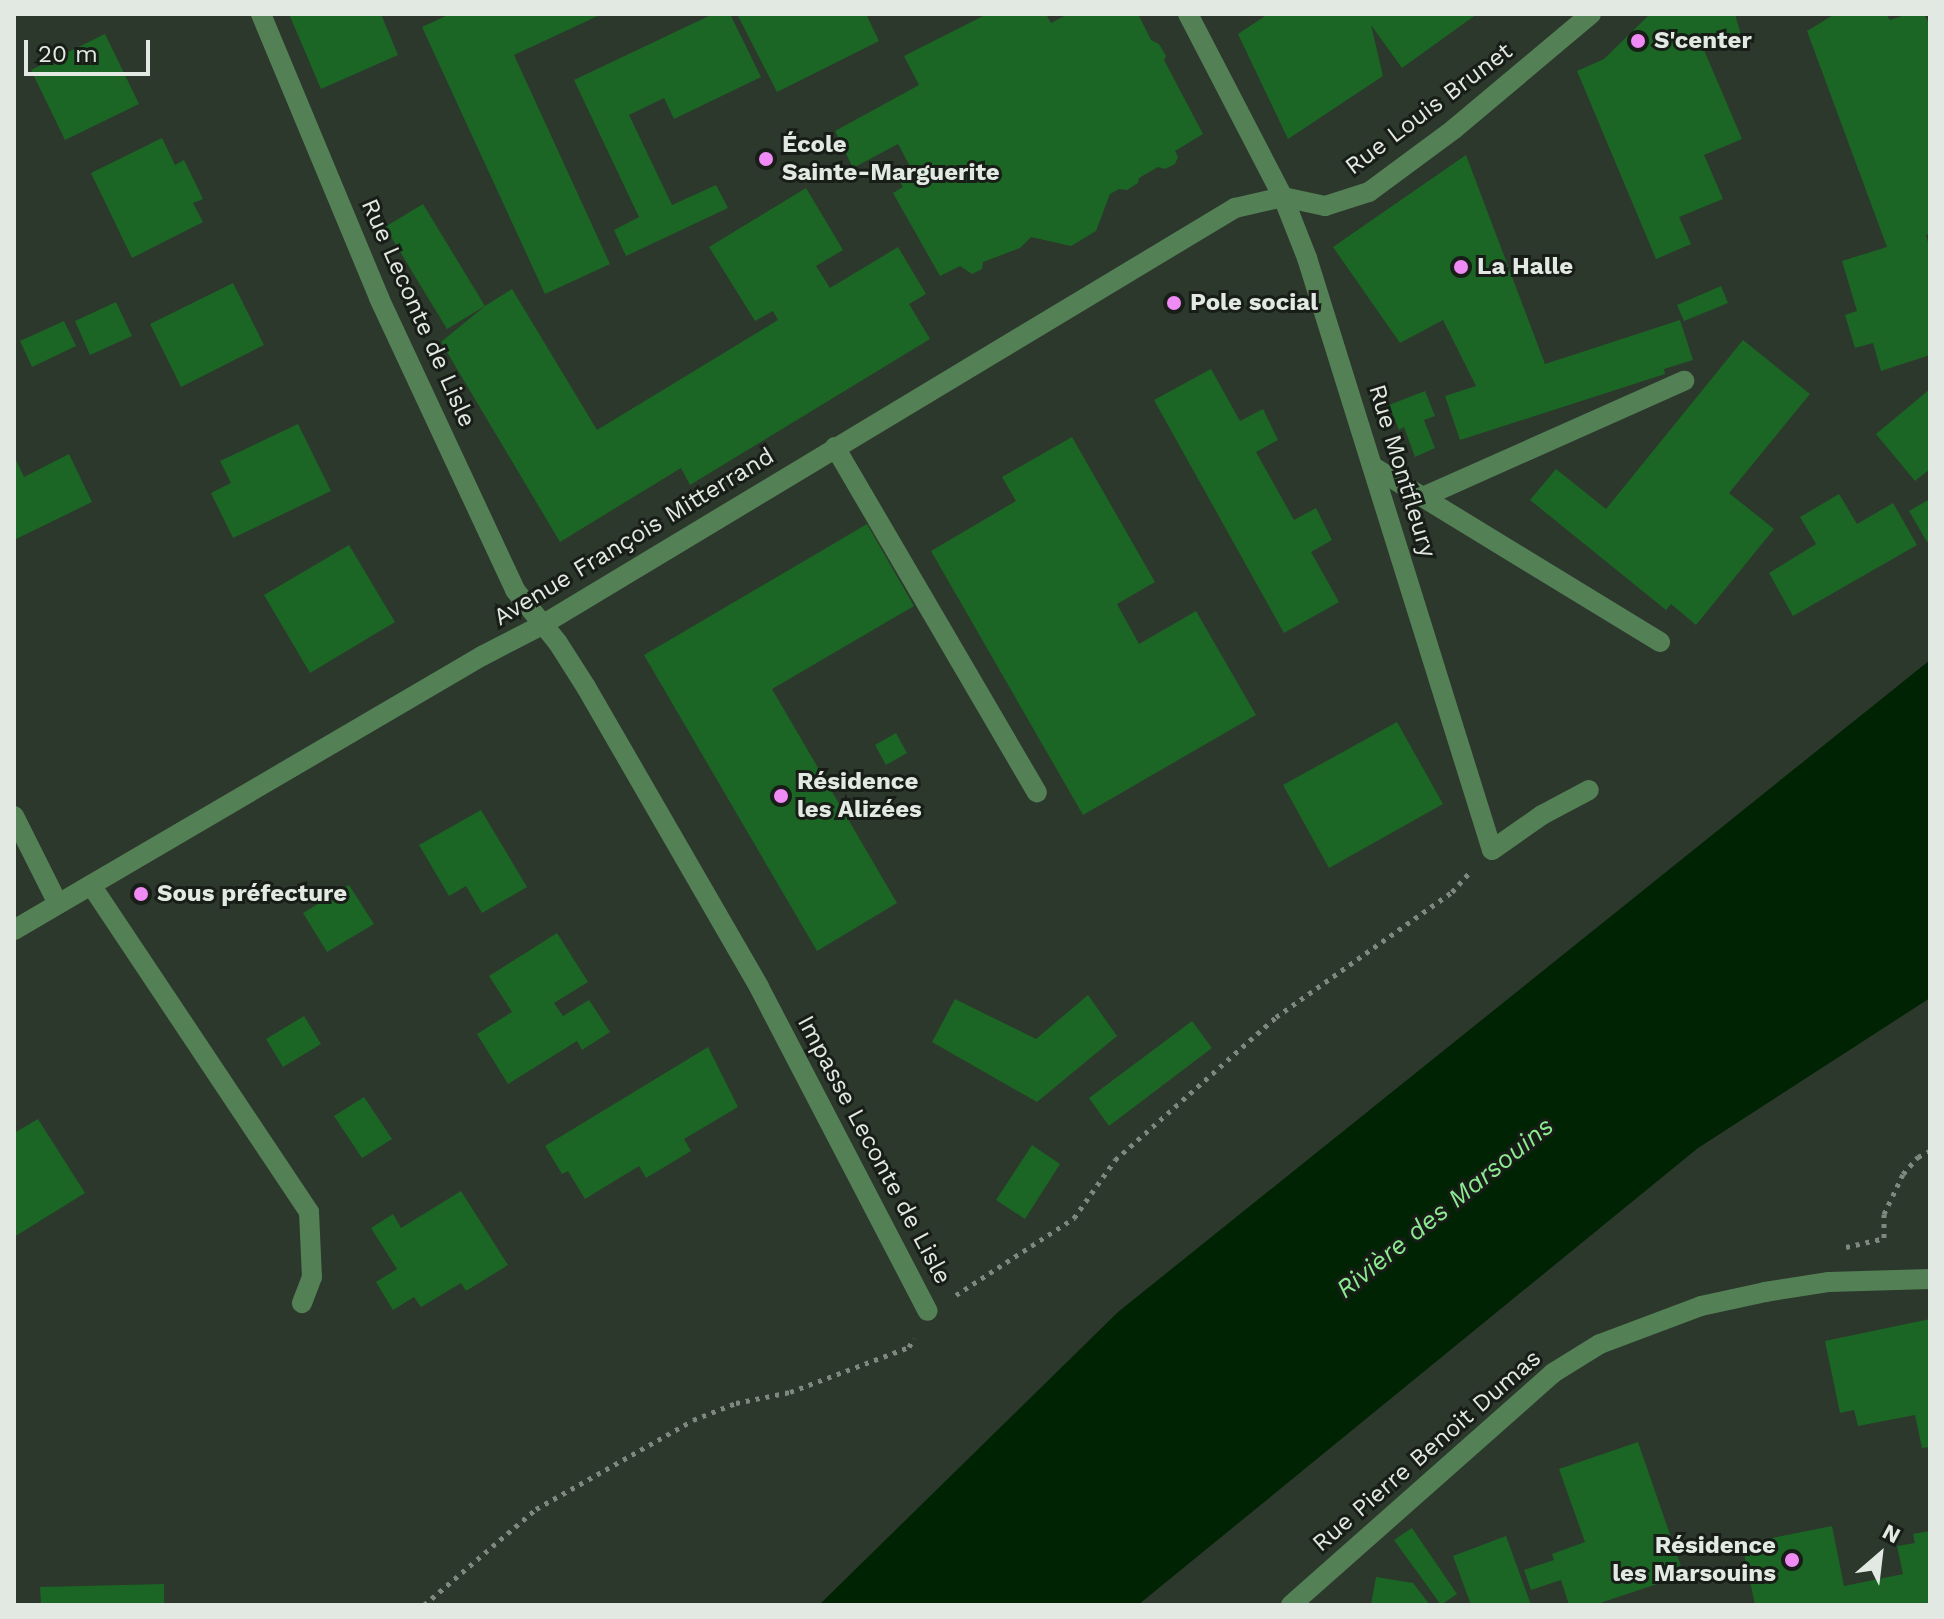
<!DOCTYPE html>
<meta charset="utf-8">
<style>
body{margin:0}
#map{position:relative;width:1944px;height:1619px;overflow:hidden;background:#2c382c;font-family:"Work Sans",sans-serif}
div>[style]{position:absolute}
.water>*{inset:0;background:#002303}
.building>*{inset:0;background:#1b6525}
.path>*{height:5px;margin-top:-2.5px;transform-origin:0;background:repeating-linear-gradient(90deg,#7e887e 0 4px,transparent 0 10px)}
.minor>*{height:20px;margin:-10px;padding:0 10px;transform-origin:10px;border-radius:10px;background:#548056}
.dots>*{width:22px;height:22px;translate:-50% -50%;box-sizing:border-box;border:4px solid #181d18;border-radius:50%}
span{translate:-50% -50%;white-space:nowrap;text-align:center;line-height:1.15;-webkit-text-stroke:6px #181d18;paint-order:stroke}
.poi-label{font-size:24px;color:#e2e9e2;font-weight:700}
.left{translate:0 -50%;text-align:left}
.right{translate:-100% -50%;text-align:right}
.street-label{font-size:24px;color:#e2e9e2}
.water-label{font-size:26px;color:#8cea91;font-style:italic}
.frame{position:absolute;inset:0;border:16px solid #e2e9e2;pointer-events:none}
.north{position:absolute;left:1840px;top:1515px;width:80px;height:80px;-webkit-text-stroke:6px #181d18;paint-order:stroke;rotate:28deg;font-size:22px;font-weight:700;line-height:32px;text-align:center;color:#e2e9e2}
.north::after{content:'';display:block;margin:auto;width:28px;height:36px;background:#e2e9e2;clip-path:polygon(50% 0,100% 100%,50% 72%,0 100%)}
.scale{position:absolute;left:24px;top:40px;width:126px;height:36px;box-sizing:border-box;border:4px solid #e2e9e2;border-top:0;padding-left:10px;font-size:24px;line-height:28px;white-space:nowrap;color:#e2e9e2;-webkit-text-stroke:6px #181d18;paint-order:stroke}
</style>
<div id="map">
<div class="water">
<i style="clip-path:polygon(1930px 660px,1930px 998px,1698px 1148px,1138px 1605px,819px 1605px,1118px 1312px)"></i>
</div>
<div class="building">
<i style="clip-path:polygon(289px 14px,381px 14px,398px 55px,321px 89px)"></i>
<i style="clip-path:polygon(450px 14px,602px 14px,514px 55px,610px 264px,545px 294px,422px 27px)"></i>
<i style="clip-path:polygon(713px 14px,730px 14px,761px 77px,674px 119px,664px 98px,629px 115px,672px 205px,716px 185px,728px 208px,626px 256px,614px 230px,639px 217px,574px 80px)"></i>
<i style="clip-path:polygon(737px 14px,866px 14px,879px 41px,777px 92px)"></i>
<i style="clip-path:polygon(987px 14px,1046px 14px,1051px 23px,1068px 14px,1138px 14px,1151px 40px,1159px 44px,1166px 56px,1164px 60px,1203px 134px,1175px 151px,1178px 157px,1175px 164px,1165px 169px,1158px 167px,1139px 178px,1138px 183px,1127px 190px,1119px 189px,1110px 194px,1096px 231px,1071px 246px,1031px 237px,1020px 248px,983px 262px,982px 269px,972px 274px,960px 266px,940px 276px,893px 193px,903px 187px,899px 180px,913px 172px,898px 144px,853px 168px,835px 131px,919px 85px,904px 56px)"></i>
<i style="clip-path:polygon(1268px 14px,1477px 14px,1402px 68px,1371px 25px,1383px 76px,1288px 139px,1238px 34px)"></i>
<i style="clip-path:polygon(1650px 14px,1735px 14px,1741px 35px,1704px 50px,1742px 139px,1704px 155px,1723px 199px,1679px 217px,1691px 244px,1656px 259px,1577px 71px,1604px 59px)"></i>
<i style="clip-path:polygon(1835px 14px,1886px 14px,1890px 20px,1908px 14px,1924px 14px,1930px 25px,1930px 234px,1926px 235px,1930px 249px,1930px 355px,1881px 371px,1873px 343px,1855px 348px,1845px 315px,1857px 311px,1842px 261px,1887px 247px,1807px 31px)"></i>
<i style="clip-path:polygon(105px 34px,139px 104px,65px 140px,31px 70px)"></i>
<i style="clip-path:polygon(162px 138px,175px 165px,184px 160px,203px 199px,193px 203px,203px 222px,132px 258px,91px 173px)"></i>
<i style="clip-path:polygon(1466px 155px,1545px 364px,1680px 320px,1693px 360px,1664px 369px,1665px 374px,1460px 440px,1445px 396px,1476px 386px,1443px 320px,1400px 343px,1333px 247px)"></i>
<i style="clip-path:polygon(806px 188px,843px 250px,816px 266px,830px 288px,898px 247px,926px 294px,909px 304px,930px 339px,690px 485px,681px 468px,560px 542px,441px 342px,485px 306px,512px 289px,597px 430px,778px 320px,773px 311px,755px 321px,709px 247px)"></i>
<i style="clip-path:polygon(423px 204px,485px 306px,447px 329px,385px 227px)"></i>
<i style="clip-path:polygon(233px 283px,264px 345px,181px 387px,150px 324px)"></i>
<i style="clip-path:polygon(1721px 286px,1728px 303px,1684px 321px,1677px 305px)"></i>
<i style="clip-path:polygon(116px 302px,132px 336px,90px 355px,75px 321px)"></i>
<i style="clip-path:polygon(64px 321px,76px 346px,32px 367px,20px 341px)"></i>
<i style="clip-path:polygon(1743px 340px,1810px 394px,1729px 493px,1774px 529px,1696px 625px,1671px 604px,1666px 610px,1530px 500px,1556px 469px,1606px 509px)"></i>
<i style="clip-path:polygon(1211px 369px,1240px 421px,1263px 409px,1278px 440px,1256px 452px,1294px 520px,1316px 508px,1332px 540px,1311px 552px,1339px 602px,1284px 633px,1154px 400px)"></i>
<i style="clip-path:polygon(1930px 389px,1930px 469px,1915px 481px,1876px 434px)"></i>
<i style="clip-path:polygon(1425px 391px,1435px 416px,1424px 420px,1435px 448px,1415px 457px,1404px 427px,1399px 430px,1389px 405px)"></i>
<i style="clip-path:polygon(298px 424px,331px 491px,233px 538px,211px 493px,231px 483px,220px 461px)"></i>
<i style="clip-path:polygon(1072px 437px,1155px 582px,1117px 604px,1139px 644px,1196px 611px,1256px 715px,1083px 815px,931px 551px,1016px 501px,1002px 477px)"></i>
<i style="clip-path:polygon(69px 454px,92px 502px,14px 540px,14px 456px,24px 477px)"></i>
<i style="clip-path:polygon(1839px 494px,1857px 524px,1893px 503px,1917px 545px,1793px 616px,1769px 573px,1816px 544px,1800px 517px)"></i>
<i style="clip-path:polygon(1930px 499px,1930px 540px,1927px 542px,1909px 511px)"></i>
<i style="clip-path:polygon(867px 524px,914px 606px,772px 689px,897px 903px,817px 951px,644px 655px)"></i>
<i style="clip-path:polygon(349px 545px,395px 622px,310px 673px,264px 595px)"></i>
<i style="clip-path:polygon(1397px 722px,1443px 804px,1329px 868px,1283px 785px)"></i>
<i style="clip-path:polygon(896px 733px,907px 753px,886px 765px,875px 745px)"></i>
<i style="clip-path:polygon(481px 810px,527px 887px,482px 913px,466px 886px,449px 896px,419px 845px)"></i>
<i style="clip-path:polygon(349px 885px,374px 924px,327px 952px,303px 913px)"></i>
<i style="clip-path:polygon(557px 933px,588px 982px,554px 1003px,563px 1016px,589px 1000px,610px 1032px,582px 1050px,577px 1041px,508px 1084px,477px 1034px,512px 1012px,489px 976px)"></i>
<i style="clip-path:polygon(1088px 995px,1117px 1036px,1037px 1102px,932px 1042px,955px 999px,1036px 1039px)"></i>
<i style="clip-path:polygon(304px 1016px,321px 1044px,283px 1067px,266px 1039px)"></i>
<i style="clip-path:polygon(1192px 1021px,1212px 1048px,1109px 1126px,1089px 1098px)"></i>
<i style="clip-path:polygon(708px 1047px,738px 1107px,684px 1139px,691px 1151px,646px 1178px,639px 1166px,585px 1199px,568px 1171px,562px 1174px,545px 1146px)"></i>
<i style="clip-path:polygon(364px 1097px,392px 1139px,362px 1158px,334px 1116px)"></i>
<i style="clip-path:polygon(38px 1119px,85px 1193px,14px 1237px,14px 1133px)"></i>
<i style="clip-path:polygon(1032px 1145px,1060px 1164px,1025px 1219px,996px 1200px)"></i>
<i style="clip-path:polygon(461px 1191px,508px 1265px,466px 1291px,461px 1283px,421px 1307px,414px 1297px,393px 1310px,376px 1282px,397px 1269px,371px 1228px,393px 1214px,401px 1228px)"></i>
<i style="clip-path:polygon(1930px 1319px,1930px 1447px,1922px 1448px,1915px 1415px,1858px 1426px,1854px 1410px,1840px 1413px,1825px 1341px)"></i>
<i style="clip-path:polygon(1638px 1442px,1684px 1575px,1594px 1605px,1569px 1605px,1561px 1580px,1531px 1590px,1524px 1570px,1554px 1560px,1552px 1554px,1585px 1542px,1559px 1469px)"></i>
<i style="clip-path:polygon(1832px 1526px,1844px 1586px,1903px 1574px,1897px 1546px,1915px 1543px,1913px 1534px,1930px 1531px,1930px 1605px,1755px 1605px,1742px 1544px)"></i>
<i style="clip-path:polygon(1412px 1528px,1457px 1594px,1441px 1605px,1394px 1540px)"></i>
<i style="clip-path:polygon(1506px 1536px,1531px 1605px,1471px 1605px,1453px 1556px)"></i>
<i style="clip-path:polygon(1376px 1577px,1413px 1583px,1430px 1605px,1371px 1605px)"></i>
<i style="clip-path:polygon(164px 1584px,164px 1605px,41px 1605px,40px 1587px)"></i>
</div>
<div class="path">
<i style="left:1846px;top:1247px;width:39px;rotate:-13deg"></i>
<i style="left:1884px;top:1238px;width:24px;rotate:-90deg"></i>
<i style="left:1884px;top:1214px;width:44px;rotate:-64.6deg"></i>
<i style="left:1903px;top:1174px;width:23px;rotate:-49deg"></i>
<i style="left:1918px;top:1157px;width:13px;rotate:-27deg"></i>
<i style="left:956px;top:1295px;width:141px;rotate:-33.1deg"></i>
<i style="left:1074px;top:1218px;width:71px;rotate:-54.7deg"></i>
<i style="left:1115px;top:1160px;width:215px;rotate:-41.6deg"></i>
<i style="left:1276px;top:1017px;width:216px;rotate:-35.4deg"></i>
<i style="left:1452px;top:892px;width:27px;rotate:-48deg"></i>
<i style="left:424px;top:1605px;width:148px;rotate:-40.6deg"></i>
<i style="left:536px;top:1509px;width:180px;rotate:-29.5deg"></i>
<i style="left:693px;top:1420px;width:46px;rotate:-21.6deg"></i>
<i style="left:736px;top:1403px;width:55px;rotate:-11.5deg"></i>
<i style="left:790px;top:1392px;width:127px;rotate:-20.7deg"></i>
<i style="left:909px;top:1347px;width:10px;rotate:-61deg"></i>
</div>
<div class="minor">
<i style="left:261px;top:14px;width:308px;rotate:67.4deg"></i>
<i style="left:379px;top:298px;width:322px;rotate:65deg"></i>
<i style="left:515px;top:590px;width:68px;rotate:50.9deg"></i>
<i style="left:558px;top:643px;width:52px;rotate:57.5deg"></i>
<i style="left:586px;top:687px;width:346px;rotate:60deg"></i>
<i style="left:759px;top:987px;width:365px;rotate:62.5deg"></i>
<i style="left:1188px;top:14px;width:206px;rotate:62.6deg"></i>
<i style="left:1283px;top:197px;width:66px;rotate:68.5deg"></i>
<i style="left:1307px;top:258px;width:620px;rotate:72.65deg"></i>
<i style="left:1492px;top:850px;width:61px;rotate:-35deg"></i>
<i style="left:1542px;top:815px;width:53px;rotate:-28deg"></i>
<i style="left:835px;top:447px;width:400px;rotate:59.7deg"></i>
<i style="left:1375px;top:468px;width:334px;rotate:31.4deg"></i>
<i style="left:1423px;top:497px;width:286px;rotate:-24deg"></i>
<i style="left:14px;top:816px;width:98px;rotate:63.4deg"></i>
<i style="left:91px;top:885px;width:393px;rotate:56.3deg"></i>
<i style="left:309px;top:1212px;width:65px;rotate:87.4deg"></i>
<i style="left:312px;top:1277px;width:28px;rotate:111deg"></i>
<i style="left:14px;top:930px;width:542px;rotate:-30.35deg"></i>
<i style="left:482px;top:656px;width:68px;rotate:-27.3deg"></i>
<i style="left:542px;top:625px;width:809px;rotate:-31.04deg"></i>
<i style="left:1235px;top:208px;width:49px;rotate:-12.9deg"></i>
<i style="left:1283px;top:197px;width:43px;rotate:12.1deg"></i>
<i style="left:1325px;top:206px;width:46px;rotate:-17.7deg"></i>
<i style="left:1369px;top:192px;width:106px;rotate:-36.5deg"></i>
<i style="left:1454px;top:129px;width:179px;rotate:-40deg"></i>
<i style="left:1291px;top:1605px;width:350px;rotate:-41.5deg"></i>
<i style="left:1553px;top:1373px;width:55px;rotate:-31.7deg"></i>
<i style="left:1600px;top:1344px;width:108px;rotate:-20.6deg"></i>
<i style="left:1701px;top:1306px;width:66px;rotate:-12.3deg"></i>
<i style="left:1765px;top:1292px;width:65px;rotate:-8.9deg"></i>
<i style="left:1829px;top:1282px;width:101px;rotate:-1.7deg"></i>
</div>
<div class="dots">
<i style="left:1638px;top:41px;background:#f08bf5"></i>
<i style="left:766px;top:159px;background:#f08bf5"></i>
<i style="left:1461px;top:267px;background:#f08bf5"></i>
<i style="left:1174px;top:303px;background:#f08bf5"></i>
<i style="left:781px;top:796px;background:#f08bf5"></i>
<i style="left:141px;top:894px;background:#f08bf5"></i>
<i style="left:1792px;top:1560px;background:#f08bf5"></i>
</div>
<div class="poi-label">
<span class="left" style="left:1654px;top:41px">S'center</span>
<span class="left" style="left:782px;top:159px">École<br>Sainte-Marguerite</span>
<span class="left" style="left:1477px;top:267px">La Halle</span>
<span class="left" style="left:1190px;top:303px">Pole social</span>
<span class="left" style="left:797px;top:796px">Résidence<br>les Alizées</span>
<span class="left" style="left:157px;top:894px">Sous préfecture</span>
<span class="right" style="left:1776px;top:1560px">Résidence<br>les Marsouins</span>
</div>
<div class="street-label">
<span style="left:1429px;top:109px;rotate:-37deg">Rue Louis Brunet</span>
<span style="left:418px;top:313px;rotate:66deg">Rue Leconte de Lisle</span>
<span style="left:1402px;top:471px;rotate:73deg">Rue Montfleury</span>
<span style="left:634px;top:537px;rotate:-31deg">Avenue François Mitterrand</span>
<span style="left:874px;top:1150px;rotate:62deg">Impasse Leconte de Lisle</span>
<span style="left:1427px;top:1451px;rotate:-41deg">Rue Pierre Benoit Dumas</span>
</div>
<div class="water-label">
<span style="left:1445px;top:1208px;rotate:-39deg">Rivière des Marsouins</span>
</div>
<div class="frame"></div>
<div class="north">N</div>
<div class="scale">20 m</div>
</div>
